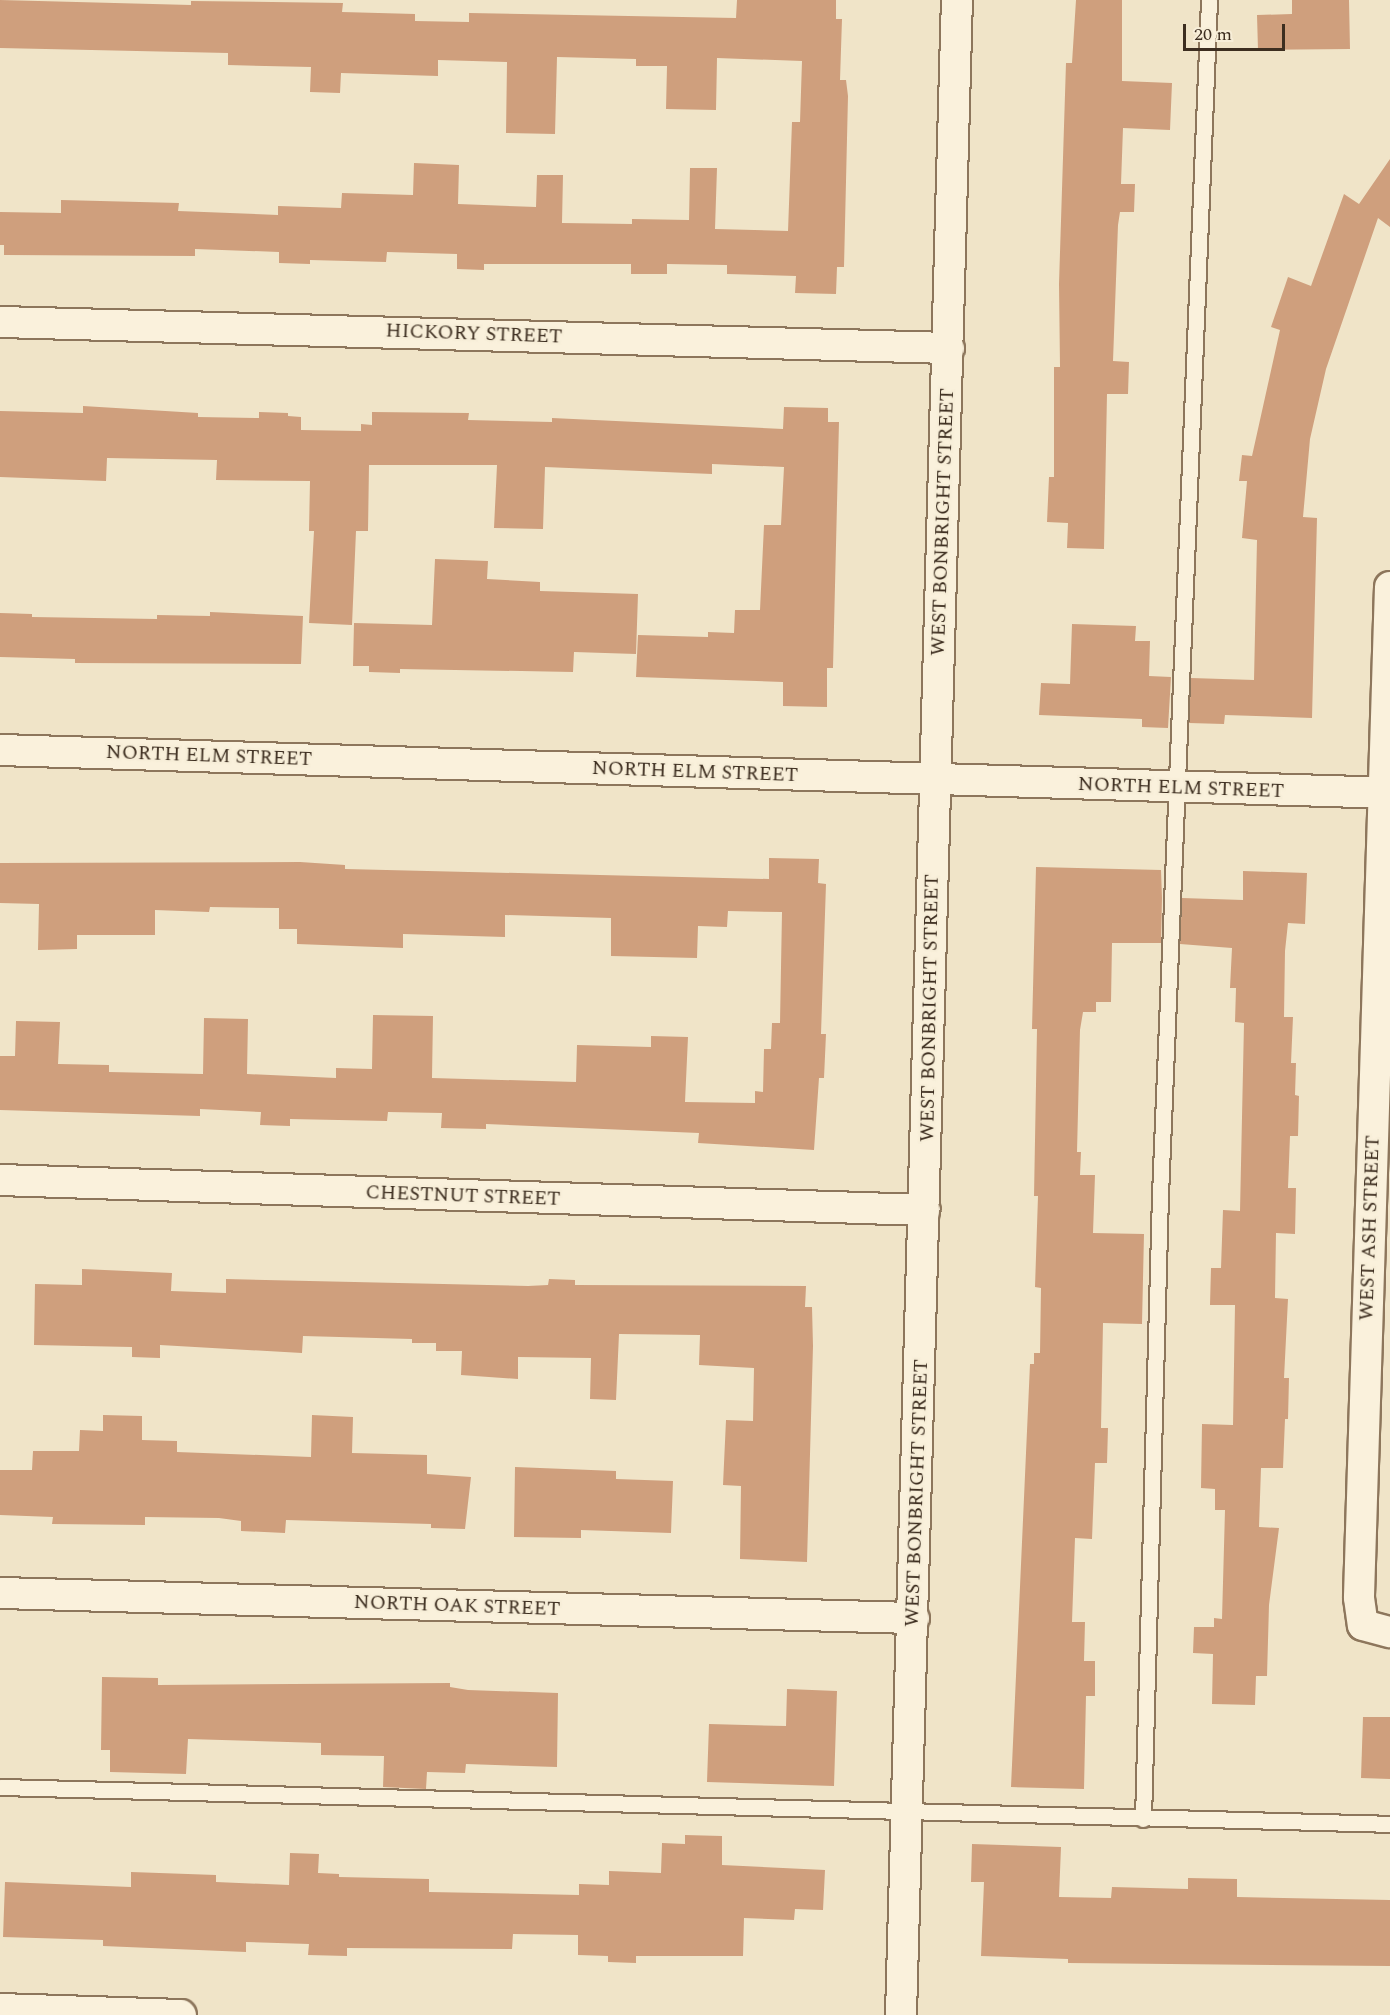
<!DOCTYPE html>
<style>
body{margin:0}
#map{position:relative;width:1390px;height:2015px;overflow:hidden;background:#f0e4c8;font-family:Spectral,serif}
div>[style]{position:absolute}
.building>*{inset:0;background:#cf9f7d}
.roads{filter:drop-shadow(2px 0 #8d765c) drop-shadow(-2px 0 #8d765c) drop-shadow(0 2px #8d765c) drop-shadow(0 -2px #8d765c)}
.service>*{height:15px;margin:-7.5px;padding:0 7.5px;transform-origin:7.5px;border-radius:7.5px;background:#faf1dc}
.minor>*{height:30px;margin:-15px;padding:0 15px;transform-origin:15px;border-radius:15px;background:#faf1dc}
span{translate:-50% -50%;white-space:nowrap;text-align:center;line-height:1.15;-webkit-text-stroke:4.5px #f7eed8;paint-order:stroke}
.street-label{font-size:20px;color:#3d2e20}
.scale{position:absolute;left:1183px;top:24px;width:102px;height:27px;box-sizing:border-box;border:3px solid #3d2e20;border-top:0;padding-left:8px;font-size:18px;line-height:21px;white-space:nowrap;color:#3d2e20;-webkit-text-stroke:4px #f7eed8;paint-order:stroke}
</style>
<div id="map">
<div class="building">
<i style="clip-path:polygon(0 0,191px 5px,191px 1px,343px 3px,342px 12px,415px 14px,415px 21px,469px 22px,469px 13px,736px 18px,737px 0,836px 0,836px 19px,842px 19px,840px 80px,846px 80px,848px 96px,844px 267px,837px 267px,836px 294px,795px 293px,796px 276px,727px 274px,727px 265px,667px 264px,667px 274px,631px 274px,631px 264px,484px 264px,484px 270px,457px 269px,457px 254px,387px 252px,386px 262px,310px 260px,310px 264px,279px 263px,279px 252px,195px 249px,195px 256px,4px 255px,4px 245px,0 245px,0 212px,61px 213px,61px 200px,179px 203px,178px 211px,278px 215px,278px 206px,341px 208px,342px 193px,413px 195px,414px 163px,459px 165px,458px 204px,536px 207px,537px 175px,563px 175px,562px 223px,632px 224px,632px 219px,689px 220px,690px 168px,717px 168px,715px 229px,788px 231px,792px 122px,800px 122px,802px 61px,717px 58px,716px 110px,666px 109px,667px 66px,636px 66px,636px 59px,557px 57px,555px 134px,506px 133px,507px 62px,438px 60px,438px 76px,341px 73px,340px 93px,310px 92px,311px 67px,228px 65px,228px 53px,0 48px)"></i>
<i style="clip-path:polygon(1076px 0,1122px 0,1122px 81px,1172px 83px,1170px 130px,1123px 128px,1121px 184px,1135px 184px,1134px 212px,1120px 212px,1118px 225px,1113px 361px,1129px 362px,1128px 394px,1107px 394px,1104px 549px,1067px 548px,1068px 523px,1047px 522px,1049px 477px,1054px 477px,1054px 367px,1060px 367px,1059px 284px,1066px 63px,1072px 63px)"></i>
<i style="clip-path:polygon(1292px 0,1349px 0,1350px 49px,1258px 50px,1257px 15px,1292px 14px)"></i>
<i style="clip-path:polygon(1390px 159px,1390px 227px,1378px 218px,1326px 369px,1310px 439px,1303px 517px,1317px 518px,1312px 718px,1225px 715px,1224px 724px,1189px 723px,1191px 678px,1254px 680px,1257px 540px,1242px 538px,1247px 481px,1239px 481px,1242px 455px,1252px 456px,1280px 330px,1271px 327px,1288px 277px,1311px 286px,1344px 194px,1359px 204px)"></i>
<i style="clip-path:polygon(83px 406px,198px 413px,198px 417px,259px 418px,259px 412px,288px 413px,288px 416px,301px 417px,301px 430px,361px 431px,361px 424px,372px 425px,372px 412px,469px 413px,468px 420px,552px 422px,552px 418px,783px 429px,784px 407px,828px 408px,828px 422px,839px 422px,833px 668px,827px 668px,827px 707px,783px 706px,783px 682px,636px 677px,638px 635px,708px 637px,708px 632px,734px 633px,735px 610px,760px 610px,764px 525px,781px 525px,784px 467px,712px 464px,712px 474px,545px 467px,543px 529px,494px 528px,497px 465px,369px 465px,368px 531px,356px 531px,352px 625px,309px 623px,314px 531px,309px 531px,310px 481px,216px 480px,217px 460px,107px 458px,106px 481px,0 477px,0 411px,83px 413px)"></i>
<i style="clip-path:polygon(435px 559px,488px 561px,487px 579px,540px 582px,540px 591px,638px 594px,636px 654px,574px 652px,573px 672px,400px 669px,400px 673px,369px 672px,369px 666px,353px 666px,354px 623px,432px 625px)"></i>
<i style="clip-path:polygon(210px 612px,303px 616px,301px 664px,75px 663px,75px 659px,0 657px,0 613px,32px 614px,32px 617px,157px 619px,157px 615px,210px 616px)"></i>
<i style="clip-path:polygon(1072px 624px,1136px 626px,1135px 641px,1150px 641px,1149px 676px,1171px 677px,1168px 728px,1142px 727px,1142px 719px,1039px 715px,1041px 683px,1070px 684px)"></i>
<i style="clip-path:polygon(769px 858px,819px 859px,818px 883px,826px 884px,821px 1034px,826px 1034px,824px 1078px,819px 1078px,814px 1150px,698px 1143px,699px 1133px,486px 1124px,486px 1129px,441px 1128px,442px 1113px,388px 1112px,387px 1121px,290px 1119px,290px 1126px,260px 1125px,261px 1112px,200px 1109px,200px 1116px,0 1110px,0 1056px,15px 1056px,16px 1021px,60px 1022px,58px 1064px,109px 1065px,109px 1072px,203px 1074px,204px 1018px,248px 1019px,247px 1074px,336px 1078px,336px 1068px,372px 1069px,373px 1015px,433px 1016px,432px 1078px,576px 1082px,577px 1045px,651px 1047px,651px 1036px,688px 1037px,685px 1102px,755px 1103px,755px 1091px,763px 1092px,764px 1049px,771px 1049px,772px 1023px,780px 1023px,782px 912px,728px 911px,727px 927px,698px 926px,697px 958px,611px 956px,611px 918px,505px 915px,505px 937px,403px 934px,403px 948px,297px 944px,297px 929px,279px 929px,279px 908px,210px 907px,209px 912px,155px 910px,155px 935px,77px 935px,77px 949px,38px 950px,39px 904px,0 903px,0 863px,300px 862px,345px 865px,345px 869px,769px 879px)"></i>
<i style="clip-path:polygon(1036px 867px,1161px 870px,1162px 898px,1161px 943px,1112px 943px,1111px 1002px,1096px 1002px,1096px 1012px,1083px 1012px,1080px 1030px,1077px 1152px,1081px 1152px,1080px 1175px,1095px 1175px,1093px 1233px,1144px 1234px,1142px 1324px,1103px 1323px,1101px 1428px,1108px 1428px,1107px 1463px,1095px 1463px,1092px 1539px,1075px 1538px,1072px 1622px,1085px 1622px,1084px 1661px,1095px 1661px,1095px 1696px,1086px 1696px,1084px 1789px,1011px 1787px,1030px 1364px,1034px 1364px,1034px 1353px,1040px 1353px,1041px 1288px,1035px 1287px,1038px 1196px,1034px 1196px,1037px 1029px,1032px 1029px)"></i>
<i style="clip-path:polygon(1243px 871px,1307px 873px,1305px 924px,1288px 923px,1285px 951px,1284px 1017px,1293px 1017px,1291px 1063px,1296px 1063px,1295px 1095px,1299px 1096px,1298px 1136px,1290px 1136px,1288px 1188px,1296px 1188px,1295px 1234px,1276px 1233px,1275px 1298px,1288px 1299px,1284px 1378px,1289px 1378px,1288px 1419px,1285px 1419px,1283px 1468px,1261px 1468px,1259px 1527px,1279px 1528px,1269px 1605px,1267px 1676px,1256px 1676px,1255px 1705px,1212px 1704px,1213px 1654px,1193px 1653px,1194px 1627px,1214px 1627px,1214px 1618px,1222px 1619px,1225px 1510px,1215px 1510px,1215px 1489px,1201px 1488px,1202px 1424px,1233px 1425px,1235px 1305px,1210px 1305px,1211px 1268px,1221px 1268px,1223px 1210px,1240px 1211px,1244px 1023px,1235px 1022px,1236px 988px,1230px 988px,1232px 948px,1180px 944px,1182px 898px,1243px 900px)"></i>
<i style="clip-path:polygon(82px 1269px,172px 1273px,171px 1291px,226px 1293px,226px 1279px,528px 1286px,548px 1285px,549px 1279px,575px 1280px,575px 1285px,806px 1286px,805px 1307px,812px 1307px,813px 1346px,807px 1562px,740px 1559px,741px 1486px,723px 1485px,726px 1420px,753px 1421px,754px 1368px,699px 1365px,700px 1335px,619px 1334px,616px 1400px,590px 1399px,591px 1358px,518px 1357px,518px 1379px,461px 1375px,462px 1351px,436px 1351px,436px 1343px,412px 1343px,412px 1339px,303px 1336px,302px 1353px,160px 1345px,160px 1358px,132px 1357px,132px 1347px,34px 1345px,35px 1284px,82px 1285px)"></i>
<i style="clip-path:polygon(103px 1415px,142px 1416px,142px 1440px,177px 1441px,177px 1452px,311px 1457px,312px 1415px,353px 1417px,352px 1453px,427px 1455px,427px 1474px,471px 1477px,465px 1529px,431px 1528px,431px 1524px,286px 1520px,285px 1533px,241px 1531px,241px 1521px,219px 1518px,145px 1517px,145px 1525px,52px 1524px,53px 1517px,0 1515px,0 1470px,32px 1470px,33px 1451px,79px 1451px,80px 1430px,103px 1431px)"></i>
<i style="clip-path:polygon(515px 1467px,616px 1471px,616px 1479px,673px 1481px,671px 1533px,581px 1530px,581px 1538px,514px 1537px)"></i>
<i style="clip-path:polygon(102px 1677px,158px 1678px,158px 1685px,450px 1683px,450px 1687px,468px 1690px,558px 1693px,557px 1767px,466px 1764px,465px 1773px,427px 1772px,426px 1789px,383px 1787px,384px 1756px,321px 1755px,321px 1743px,188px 1739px,186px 1774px,110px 1772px,110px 1750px,101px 1750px)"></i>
<i style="clip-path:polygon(787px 1689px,837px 1691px,834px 1786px,707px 1782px,709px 1724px,786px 1726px)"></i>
<i style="clip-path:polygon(1363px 1717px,1390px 1717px,1390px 1779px,1361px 1778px)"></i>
<i style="clip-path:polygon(685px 1835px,722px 1836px,722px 1865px,825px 1870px,823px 1910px,795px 1909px,794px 1920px,744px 1918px,743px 1956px,636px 1956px,636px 1963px,608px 1962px,608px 1956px,578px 1955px,578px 1935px,513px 1934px,512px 1949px,347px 1948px,347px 1956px,308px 1955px,309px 1944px,246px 1942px,246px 1952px,103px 1946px,103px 1940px,3px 1937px,5px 1882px,131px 1887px,131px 1872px,216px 1875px,216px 1882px,289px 1885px,290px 1853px,319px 1854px,318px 1873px,339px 1874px,339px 1877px,429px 1879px,429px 1892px,579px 1895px,579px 1884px,609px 1885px,609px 1871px,661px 1873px,662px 1843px,685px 1844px)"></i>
<i style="clip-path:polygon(972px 1844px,1061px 1847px,1059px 1897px,1111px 1898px,1112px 1887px,1188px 1889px,1188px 1878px,1237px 1879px,1237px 1897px,1390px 1900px,1390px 1966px,1068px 1963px,1068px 1959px,981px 1956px,984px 1882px,971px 1882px)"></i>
</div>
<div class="roads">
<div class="service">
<i style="left:0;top:1787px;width:1390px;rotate:1.52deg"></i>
<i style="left:1143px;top:1819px;width:624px;rotate:-88.44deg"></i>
<i style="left:1160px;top:1195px;width:1196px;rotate:-87.65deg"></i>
</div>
<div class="minor">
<i style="left:0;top:322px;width:949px;rotate:1.57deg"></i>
<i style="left:1390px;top:587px;width:1011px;rotate:91.76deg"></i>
<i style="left:1359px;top:1598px;width:27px;rotate:82deg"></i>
<i style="left:1363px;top:1625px;width:28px;rotate:15deg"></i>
<i style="left:0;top:750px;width:1391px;rotate:1.77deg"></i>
<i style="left:0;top:1180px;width:925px;rotate:1.86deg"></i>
<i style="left:0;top:1593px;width:914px;rotate:1.57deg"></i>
<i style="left:0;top:2009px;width:181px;rotate:1.9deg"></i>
<i style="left:901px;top:2015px;width:2016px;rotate:-88.41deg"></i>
</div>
</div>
<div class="street-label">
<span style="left:474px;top:334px;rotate:2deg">HICKORY STREET</span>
<span style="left:943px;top:522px;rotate:-88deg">WEST BONBRIGHT STREET</span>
<span style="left:209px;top:756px;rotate:2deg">NORTH ELM STREET</span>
<span style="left:695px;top:772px;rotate:2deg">NORTH ELM STREET</span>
<span style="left:1181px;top:788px;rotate:2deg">NORTH ELM STREET</span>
<span style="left:930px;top:1008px;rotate:-89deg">WEST BONBRIGHT STREET</span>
<span style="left:463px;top:1196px;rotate:2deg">CHESTNUT STREET</span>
<span style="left:1370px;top:1228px;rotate:-88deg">WEST ASH STREET</span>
<span style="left:917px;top:1493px;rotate:-88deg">WEST BONBRIGHT STREET</span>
<span style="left:457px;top:1606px;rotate:2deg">NORTH OAK STREET</span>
</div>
<div class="scale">20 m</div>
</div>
